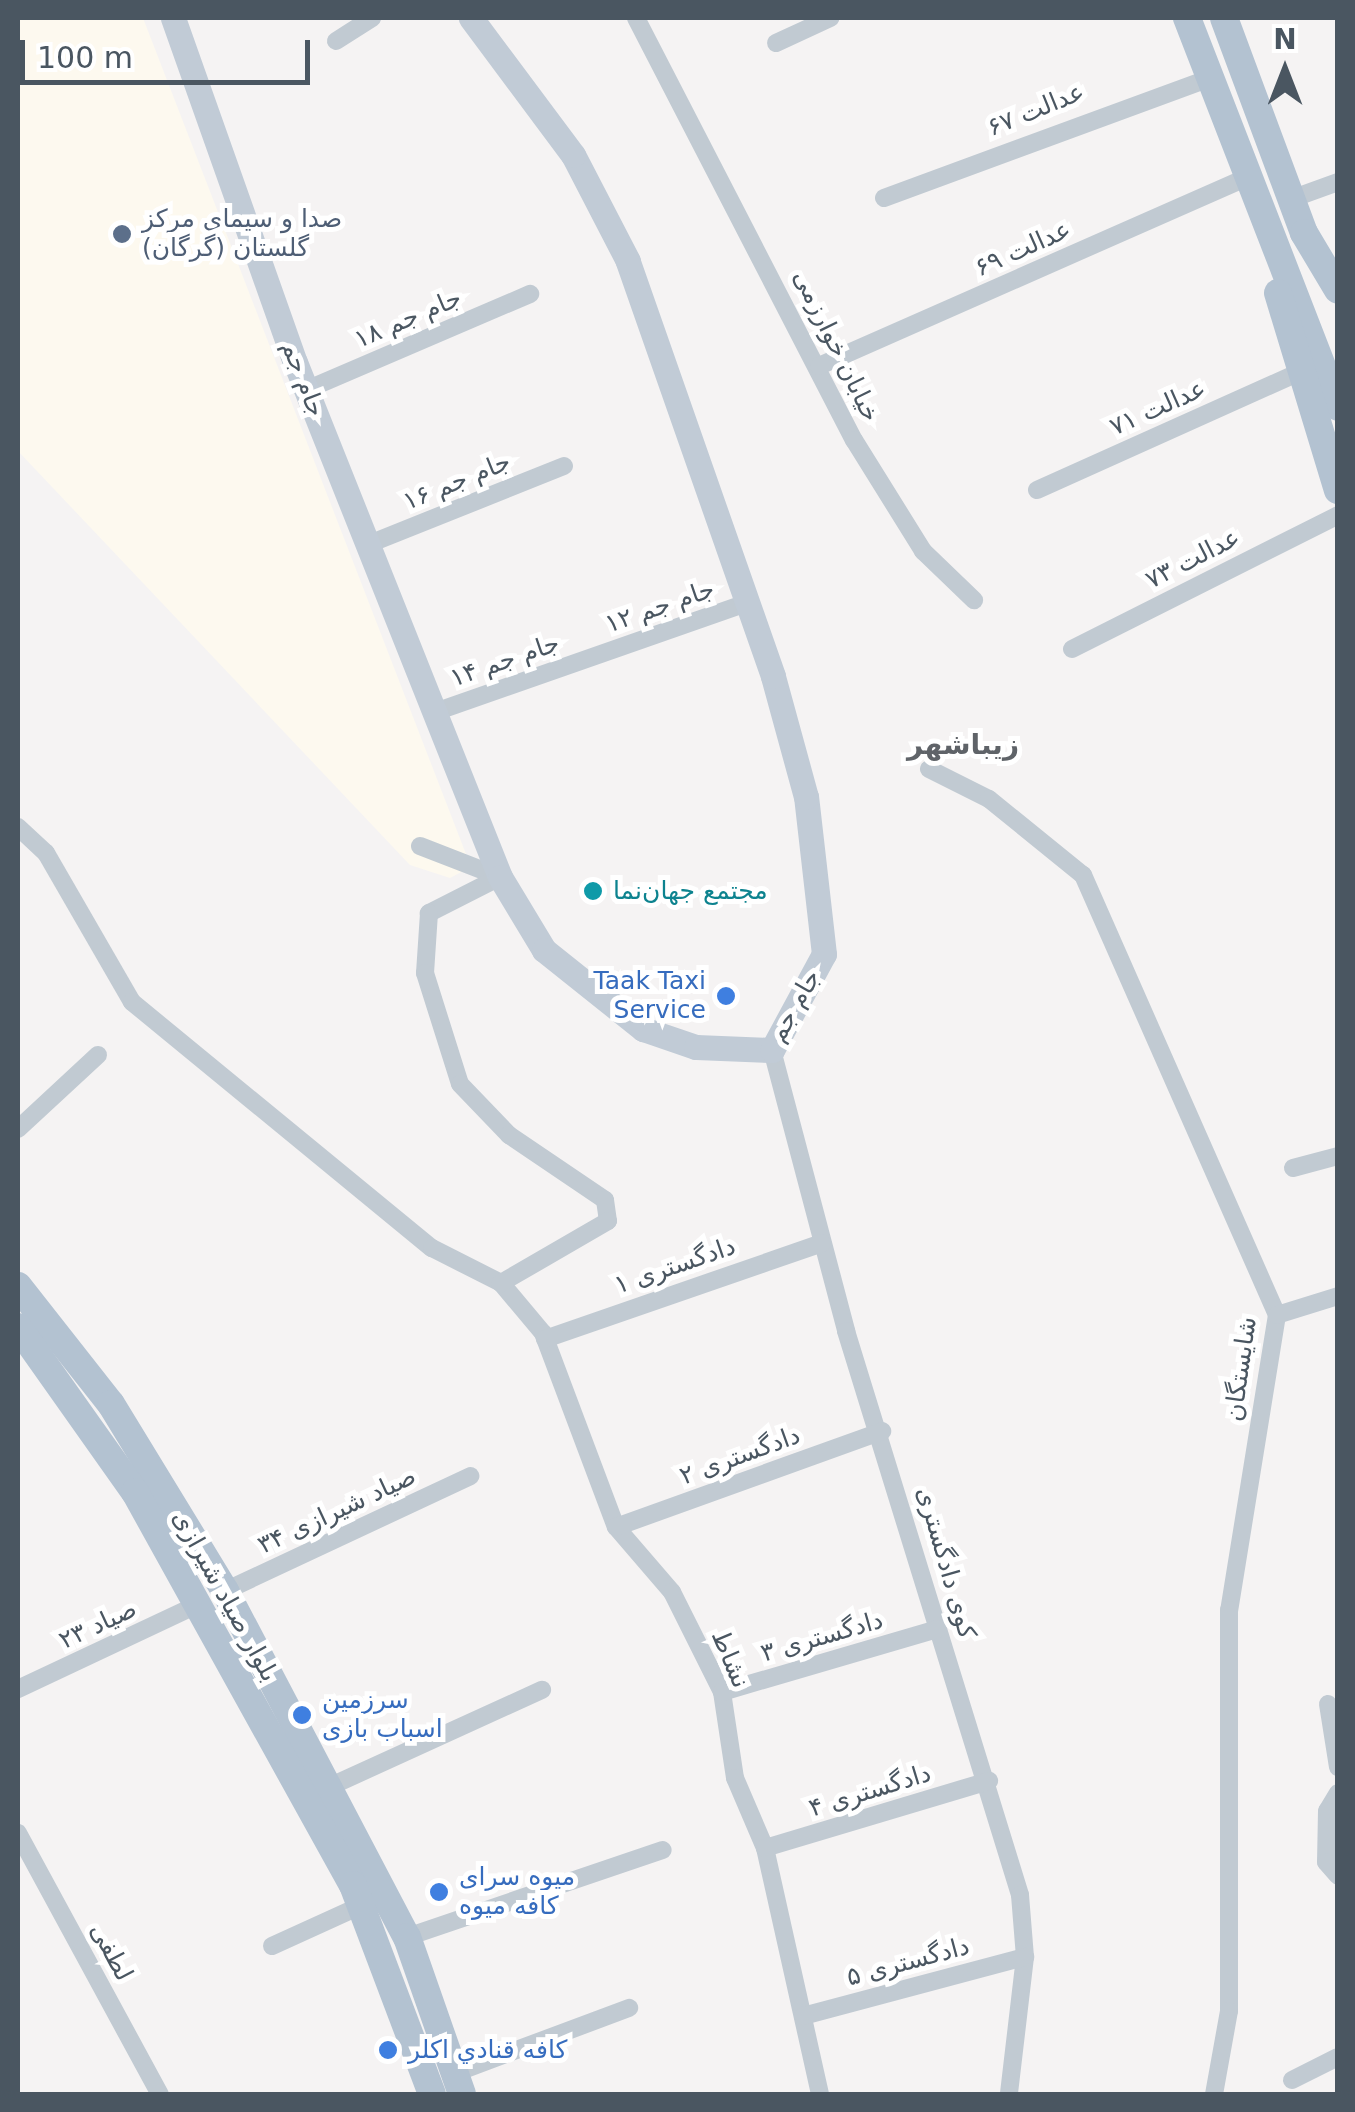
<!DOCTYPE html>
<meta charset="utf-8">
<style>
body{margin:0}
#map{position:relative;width:1355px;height:2112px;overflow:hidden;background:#f5f3f3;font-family:"DejaVu Sans","Noto Naskh Arabic",sans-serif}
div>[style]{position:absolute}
.commercial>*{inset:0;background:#fdf9ef}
.street>*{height:18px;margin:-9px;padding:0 9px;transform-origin:9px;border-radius:9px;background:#c1cad2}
.secondary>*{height:25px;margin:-12.5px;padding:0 12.5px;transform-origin:12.5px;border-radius:12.5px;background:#c1cbd6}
.primary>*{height:28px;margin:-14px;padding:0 14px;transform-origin:14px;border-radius:14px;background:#b3c2d1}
.dots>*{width:28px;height:28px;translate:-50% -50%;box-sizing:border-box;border:5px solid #fff;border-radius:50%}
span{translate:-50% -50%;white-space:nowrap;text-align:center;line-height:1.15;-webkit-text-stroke:10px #fff;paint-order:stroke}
.street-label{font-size:25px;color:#4a5661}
.service-label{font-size:25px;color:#4e5e75}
.left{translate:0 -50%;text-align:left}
.culture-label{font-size:25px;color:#0d838f}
.shop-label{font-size:25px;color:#366cbe}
.right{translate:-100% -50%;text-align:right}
.neighbourhood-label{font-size:28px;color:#5f6368;font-weight:700}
.frame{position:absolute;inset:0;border:20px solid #4a5661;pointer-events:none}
.north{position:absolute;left:1235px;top:20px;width:100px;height:100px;-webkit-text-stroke:8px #fff;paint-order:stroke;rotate:0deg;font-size:28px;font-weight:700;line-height:40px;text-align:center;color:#4a5661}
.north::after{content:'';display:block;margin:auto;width:35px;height:45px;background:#4a5661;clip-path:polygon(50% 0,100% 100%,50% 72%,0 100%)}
.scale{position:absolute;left:20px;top:40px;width:290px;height:45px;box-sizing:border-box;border:5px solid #4a5661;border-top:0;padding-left:12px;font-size:30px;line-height:35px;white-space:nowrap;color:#4a5661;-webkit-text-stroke:8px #fff;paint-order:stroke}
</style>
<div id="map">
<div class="commercial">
<i style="clip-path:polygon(18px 18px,143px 18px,471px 867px,450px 878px,410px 865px,18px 451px)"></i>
</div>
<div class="street">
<i style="left:636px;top:18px;width:475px;rotate:62.7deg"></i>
<i style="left:854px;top:440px;width:131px;rotate:58.1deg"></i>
<i style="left:923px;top:551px;width:71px;rotate:43.9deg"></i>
<i style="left:336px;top:41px;width:43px;rotate:-32.6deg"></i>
<i style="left:776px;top:43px;width:60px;rotate:-24.8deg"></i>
<i style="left:884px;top:198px;width:348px;rotate:-20.2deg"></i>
<i style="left:1291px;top:199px;width:50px;rotate:-19.9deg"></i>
<i style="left:819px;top:366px;width:468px;rotate:-23.8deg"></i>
<i style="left:306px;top:390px;width:244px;rotate:-23.2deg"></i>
<i style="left:1037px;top:490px;width:288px;rotate:-24.2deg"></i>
<i style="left:369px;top:544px;width:210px;rotate:-21.8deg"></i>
<i style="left:1072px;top:649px;width:298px;rotate:-26.7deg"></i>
<i style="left:435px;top:712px;width:330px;rotate:-19.3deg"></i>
<i style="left:929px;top:769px;width:67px;rotate:26.6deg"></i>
<i style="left:989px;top:799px;width:121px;rotate:39deg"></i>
<i style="left:1083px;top:875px;width:481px;rotate:66.2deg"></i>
<i style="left:1277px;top:1315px;width:299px;rotate:99.2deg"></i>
<i style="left:1229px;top:1610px;width:401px;rotate:90deg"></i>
<i style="left:1229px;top:2011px;width:84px;rotate:100.2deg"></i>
<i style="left:18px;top:827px;width:38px;rotate:43deg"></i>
<i style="left:46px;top:853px;width:172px;rotate:60deg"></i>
<i style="left:132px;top:1002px;width:388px;rotate:39.4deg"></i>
<i style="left:432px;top:1248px;width:77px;rotate:26.9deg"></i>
<i style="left:501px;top:1283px;width:65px;rotate:50deg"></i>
<i style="left:543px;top:1333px;width:207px;rotate:69.4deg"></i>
<i style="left:616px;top:1527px;width:86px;rotate:49.3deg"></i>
<i style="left:672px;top:1592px;width:112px;rotate:63.4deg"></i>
<i style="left:722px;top:1692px;width:87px;rotate:81.4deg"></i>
<i style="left:735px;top:1778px;width:76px;rotate:66.8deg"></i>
<i style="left:765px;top:1848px;width:252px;rotate:77.4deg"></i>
<i style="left:420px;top:846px;width:86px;rotate:21.2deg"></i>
<i style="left:500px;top:877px;width:80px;rotate:153.1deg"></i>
<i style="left:429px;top:913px;width:60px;rotate:93.8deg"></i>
<i style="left:425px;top:973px;width:116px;rotate:72.5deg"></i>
<i style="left:460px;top:1084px;width:71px;rotate:46.1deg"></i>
<i style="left:509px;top:1135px;width:116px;rotate:34.1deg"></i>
<i style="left:605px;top:1200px;width:21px;rotate:82deg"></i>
<i style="left:608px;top:1221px;width:124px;rotate:149.9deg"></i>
<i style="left:772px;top:1050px;width:291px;rotate:75.2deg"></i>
<i style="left:846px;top:1331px;width:590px;rotate:72.85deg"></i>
<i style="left:1020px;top:1895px;width:62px;rotate:85.4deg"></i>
<i style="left:1025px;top:1957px;width:138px;rotate:96.7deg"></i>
<i style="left:18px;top:1129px;width:109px;rotate:-42.8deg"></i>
<i style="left:1293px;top:1168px;width:47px;rotate:-14.9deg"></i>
<i style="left:1277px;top:1315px;width:64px;rotate:-17.3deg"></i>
<i style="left:545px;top:1339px;width:293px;rotate:-19.1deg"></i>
<i style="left:616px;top:1527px;width:283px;rotate:-19.8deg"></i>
<i style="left:225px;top:1591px;width:271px;rotate:-25.1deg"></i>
<i style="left:18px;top:1689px;width:200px;rotate:-25.2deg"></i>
<i style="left:722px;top:1692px;width:224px;rotate:-16.3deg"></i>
<i style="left:1328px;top:1704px;width:64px;rotate:81deg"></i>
<i style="left:331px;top:1786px;width:232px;rotate:-24.5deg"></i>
<i style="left:1338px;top:1793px;width:21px;rotate:121deg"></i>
<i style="left:1327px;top:1811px;width:51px;rotate:91.1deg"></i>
<i style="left:1326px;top:1862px;width:18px;rotate:49deg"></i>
<i style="left:18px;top:1833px;width:297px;rotate:61.5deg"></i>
<i style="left:765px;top:1848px;width:234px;rotate:-16.7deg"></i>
<i style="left:407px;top:1937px;width:270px;rotate:-18.8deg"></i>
<i style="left:272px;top:1946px;width:99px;rotate:-24.5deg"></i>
<i style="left:803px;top:2016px;width:230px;rotate:-14.9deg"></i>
<i style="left:455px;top:2073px;width:186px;rotate:-20.5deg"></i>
<i style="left:1292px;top:2080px;width:51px;rotate:-26.6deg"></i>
</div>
<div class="secondary">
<i style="left:173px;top:18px;width:365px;rotate:70.5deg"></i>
<i style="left:295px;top:362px;width:554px;rotate:68.29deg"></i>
<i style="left:500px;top:877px;width:85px;rotate:58.9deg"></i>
<i style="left:544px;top:950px;width:127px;rotate:38.6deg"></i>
<i style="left:643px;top:1029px;width:56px;rotate:18.8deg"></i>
<i style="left:696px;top:1047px;width:76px;rotate:2.3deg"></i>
<i style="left:772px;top:1050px;width:109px;rotate:-61.6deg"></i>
<i style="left:824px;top:954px;width:158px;rotate:-96.5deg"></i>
<i style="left:806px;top:797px;width:125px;rotate:-105.3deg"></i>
<i style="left:773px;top:676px;width:440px;rotate:-109.3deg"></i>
<i style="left:628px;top:261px;width:119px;rotate:-117.4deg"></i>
<i style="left:573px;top:155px;width:171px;rotate:-126.7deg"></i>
</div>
<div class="primary">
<i style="left:1187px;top:18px;width:417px;rotate:68.8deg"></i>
<i style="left:1224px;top:18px;width:229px;rotate:69.6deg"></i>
<i style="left:1304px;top:233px;width:66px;rotate:59.2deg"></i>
<i style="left:1278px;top:293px;width:206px;rotate:73.1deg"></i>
<i style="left:18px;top:1286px;width:150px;rotate:51.8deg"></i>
<i style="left:111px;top:1404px;width:219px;rotate:58.6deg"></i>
<i style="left:225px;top:1591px;width:391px;rotate:62.3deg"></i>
<i style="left:407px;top:1937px;width:166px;rotate:70.7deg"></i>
<i style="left:18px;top:1327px;width:202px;rotate:54.7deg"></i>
<i style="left:135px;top:1492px;width:449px;rotate:61deg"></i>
<i style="left:353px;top:1885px;width:223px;rotate:69.3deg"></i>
</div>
<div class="dots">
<i style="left:122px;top:234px;background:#5c6f8a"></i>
<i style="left:593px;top:891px;background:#0f9aa8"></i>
<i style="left:726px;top:996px;background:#3f7fe0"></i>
<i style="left:302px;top:1715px;background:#3f7fe0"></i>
<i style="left:439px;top:1892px;background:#3f7fe0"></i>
<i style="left:388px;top:2050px;background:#3f7fe0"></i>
</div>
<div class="street-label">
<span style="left:1036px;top:110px;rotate:-22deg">عدالت ۶۷</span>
<span style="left:1023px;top:249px;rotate:-24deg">عدالت ۶۹</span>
<span style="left:408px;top:319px;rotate:-23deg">۱۸ جام جم</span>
<span style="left:836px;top:346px;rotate:64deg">خیابان خوارزمی</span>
<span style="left:303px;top:379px;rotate:69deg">جام جم</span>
<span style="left:1158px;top:408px;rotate:-24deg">عدالت ۷۱</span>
<span style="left:457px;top:482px;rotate:-22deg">۱۶ جام جم</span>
<span style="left:1193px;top:559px;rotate:-27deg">عدالت ۷۳</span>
<span style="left:660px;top:607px;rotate:-19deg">۱۲ جام جم</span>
<span style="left:505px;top:661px;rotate:-19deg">۱۴ جام جم</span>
<span style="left:795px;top:1006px;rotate:-60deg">جام جم</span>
<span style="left:675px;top:1266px;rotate:-19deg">دادگستری ۱</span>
<span style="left:1241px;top:1369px;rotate:-82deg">شایستگان</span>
<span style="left:740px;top:1456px;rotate:-20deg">دادگستری ۲</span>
<span style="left:337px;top:1511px;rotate:-25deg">صیاد شیرازی ۳۴</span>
<span style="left:946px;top:1563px;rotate:74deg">کوی دادگستری</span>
<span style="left:225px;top:1596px;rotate:61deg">بلوار صیاد شیرازی</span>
<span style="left:98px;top:1625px;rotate:-25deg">صیاد ۲۳</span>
<span style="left:822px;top:1637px;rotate:-16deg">دادگستری ۳</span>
<span style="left:730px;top:1659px;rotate:67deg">نشاط</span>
<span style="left:870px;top:1791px;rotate:-17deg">دادگستری ۴</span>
<span style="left:111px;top:1952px;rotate:62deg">لطفی</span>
<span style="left:908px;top:1962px;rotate:-15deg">دادگستری ۵</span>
</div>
<div class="service-label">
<span class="left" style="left:142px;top:234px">صدا و سیمای مرکز<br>گلستان (گرگان)</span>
</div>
<div class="culture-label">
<span class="left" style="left:613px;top:891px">مجتمع جهان‌نما</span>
</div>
<div class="shop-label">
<span class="right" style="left:706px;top:996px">Taak Taxi<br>Service</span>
<span class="left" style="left:322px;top:1715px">سرزمین<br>اسباب بازی</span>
<span class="left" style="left:459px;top:1892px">میوه سرای<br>کافه میوه</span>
<span class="left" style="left:408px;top:2050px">كافه قنادي اكلر</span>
</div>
<div class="neighbourhood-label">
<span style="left:963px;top:745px">زیباشهر</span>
</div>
<div class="frame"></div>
<div class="north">N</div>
<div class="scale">100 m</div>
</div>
